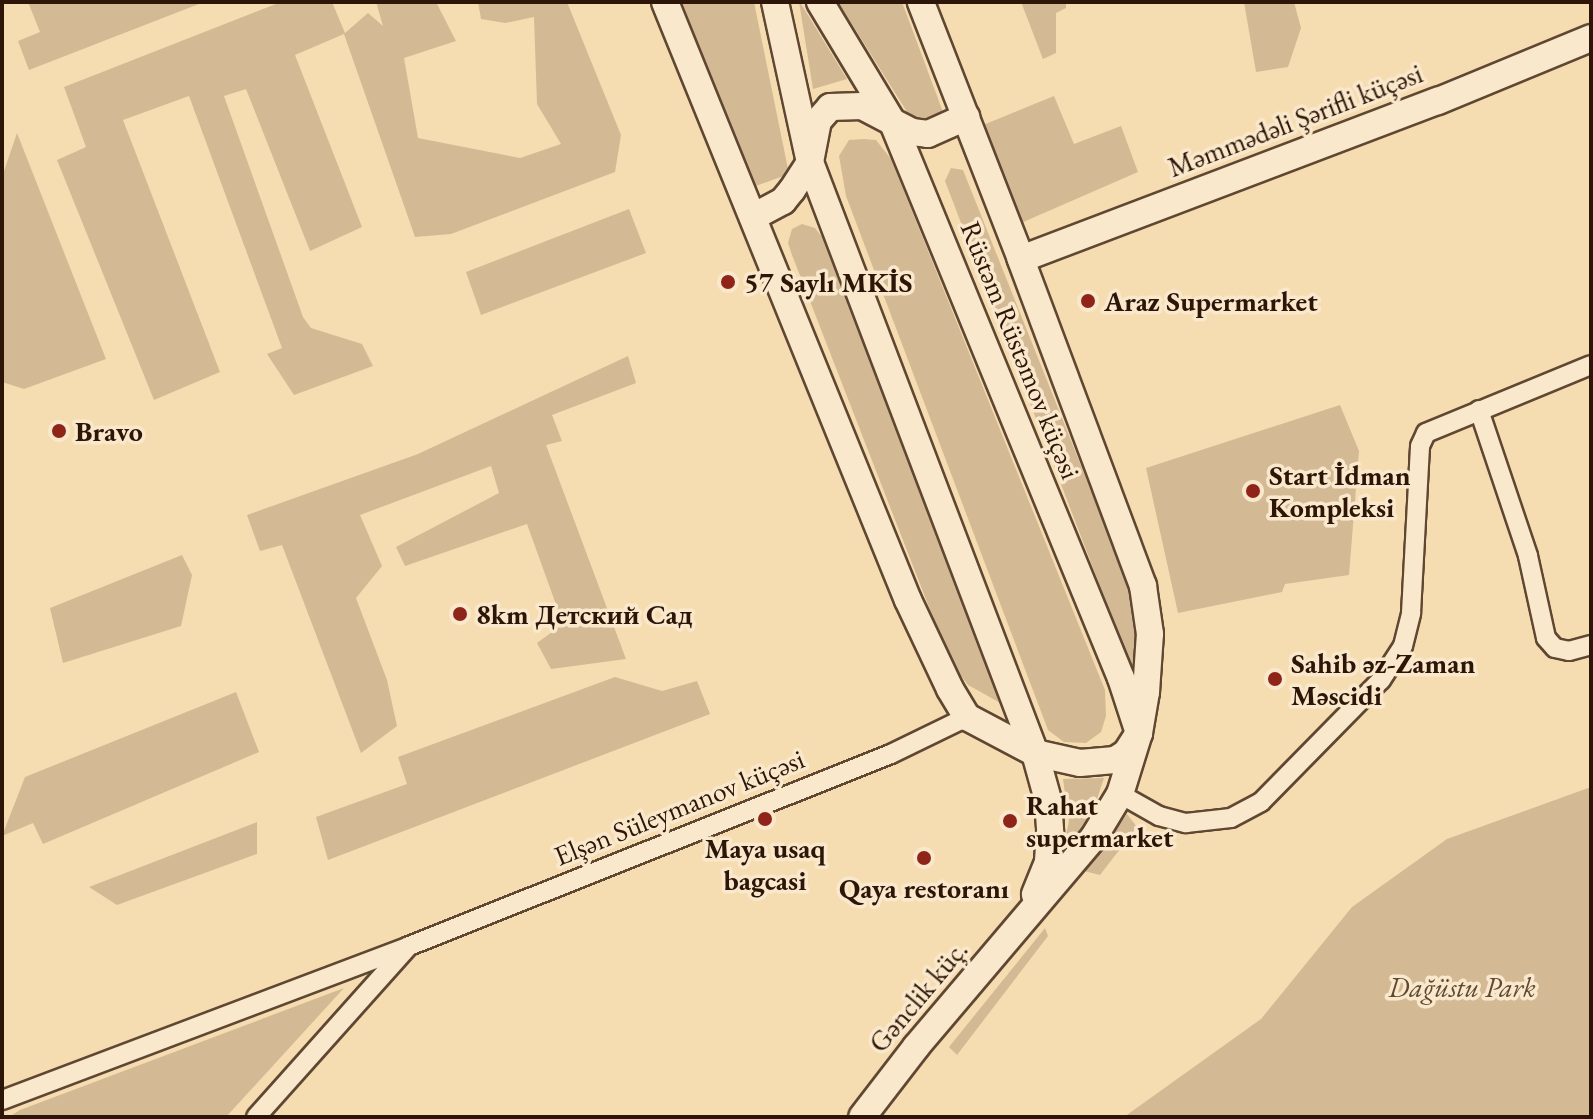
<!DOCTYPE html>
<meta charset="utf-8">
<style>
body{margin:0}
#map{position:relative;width:1593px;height:1119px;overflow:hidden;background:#f6dcb1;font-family:"EB Garamond",serif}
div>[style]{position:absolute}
.green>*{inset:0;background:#d4ba94}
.roads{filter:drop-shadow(2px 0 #5f4732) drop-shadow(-2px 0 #5f4732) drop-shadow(0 2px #5f4732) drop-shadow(0 -2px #5f4732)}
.street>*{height:18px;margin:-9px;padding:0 9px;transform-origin:9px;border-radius:9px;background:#f9e8cc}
.secondary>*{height:26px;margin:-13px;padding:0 13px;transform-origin:13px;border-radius:13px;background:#f9e8cc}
.dots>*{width:22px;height:22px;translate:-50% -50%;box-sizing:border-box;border:4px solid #f9e8cc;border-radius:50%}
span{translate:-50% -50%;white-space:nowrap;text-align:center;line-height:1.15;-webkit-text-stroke:7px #f9e8cc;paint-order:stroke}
.street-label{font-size:28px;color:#2d1507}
.poi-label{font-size:28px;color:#2d1507;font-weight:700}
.left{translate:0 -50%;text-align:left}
.park-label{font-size:28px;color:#5f4731;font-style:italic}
.frame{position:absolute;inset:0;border:4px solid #2d1507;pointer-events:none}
</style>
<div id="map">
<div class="green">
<i style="clip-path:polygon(28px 2px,144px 4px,204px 2px,29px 70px,18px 41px,40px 32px)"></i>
<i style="clip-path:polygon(281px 2px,332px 2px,345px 33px,368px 13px,383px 26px,376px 2px,436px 2px,456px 41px,404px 58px,418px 138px,520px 158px,561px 144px,537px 104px,534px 17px,505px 23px,481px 19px,478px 2px,567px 2px,621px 135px,615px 172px,451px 234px,415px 237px,344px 34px,295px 55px,362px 227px,310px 251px,246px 89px,224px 96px,303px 317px,311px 328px,362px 344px,373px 366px,294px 395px,267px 354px,282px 348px,189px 96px,123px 120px,220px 372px,154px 400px,57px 160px,86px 147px,64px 87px)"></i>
<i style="clip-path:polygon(682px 2px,754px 2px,789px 174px,753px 187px)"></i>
<i style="clip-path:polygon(799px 2px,800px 2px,847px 79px,813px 89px)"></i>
<i style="clip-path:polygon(838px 2px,902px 2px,943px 112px,914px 123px)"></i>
<i style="clip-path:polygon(1021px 2px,1066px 2px,1066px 8px,1056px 13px,1056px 53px,1043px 59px)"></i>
<i style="clip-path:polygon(1244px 2px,1294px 2px,1301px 28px,1288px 67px,1256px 72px)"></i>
<i style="clip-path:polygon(1054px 96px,1074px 144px,1121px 126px,1138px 172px,1021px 223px,983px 125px)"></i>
<i style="clip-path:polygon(17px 133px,106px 359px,24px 389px,2px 382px,2px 177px)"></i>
<i style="clip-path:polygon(863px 139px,876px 140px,891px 159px,1105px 690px,1106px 716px,1101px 732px,1086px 743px,1064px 742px,1048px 730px,846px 196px,839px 156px,849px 140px)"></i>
<i style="clip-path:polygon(951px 168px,963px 170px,1141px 616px,1142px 635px,1134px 675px,945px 181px)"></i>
<i style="clip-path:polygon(629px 209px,646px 253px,481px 315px,466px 272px)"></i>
<i style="clip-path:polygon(802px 224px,815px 228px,822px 237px,1004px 705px,968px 685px,950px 661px,792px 255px,788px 243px,792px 229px)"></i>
<i style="clip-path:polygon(628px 356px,636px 383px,552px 415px,562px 441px,546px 445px,626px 659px,551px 669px,537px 643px,563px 624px,527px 524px,405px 566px,396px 547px,499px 493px,491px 466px,360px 515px,382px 566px,356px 598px,387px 680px,397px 726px,361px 753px,282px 545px,260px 551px,247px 515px,418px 454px)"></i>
<i style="clip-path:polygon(1340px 405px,1359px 451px,1349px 575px,1285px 584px,1282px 592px,1178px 613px,1146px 468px)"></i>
<i style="clip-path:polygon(182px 555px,192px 575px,181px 626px,63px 663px,50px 608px)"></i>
<i style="clip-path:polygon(615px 677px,662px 691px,697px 681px,710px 714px,328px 860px,316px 817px,407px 784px,398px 757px)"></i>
<i style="clip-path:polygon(236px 692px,259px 752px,43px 844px,33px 823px,2px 836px,25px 777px)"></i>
<i style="clip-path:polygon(1104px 778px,1093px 811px,1060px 862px,1069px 821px,1063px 779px)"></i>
<i style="clip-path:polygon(1591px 787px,1591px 1117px,1124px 1117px,1261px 1019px,1352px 907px,1447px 839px)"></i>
<i style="clip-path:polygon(1127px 814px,1137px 827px,1100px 875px,1084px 871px)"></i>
<i style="clip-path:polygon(257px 822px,257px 854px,117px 905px,89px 887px)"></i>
<i style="clip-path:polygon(1045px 928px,1048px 936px,957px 1055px,949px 1047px)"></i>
<i style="clip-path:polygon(344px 988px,226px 1117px,9px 1117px,20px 1110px)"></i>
</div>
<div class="roads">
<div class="street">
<i style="left:1479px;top:410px;width:154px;rotate:71.4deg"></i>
<i style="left:1528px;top:556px;width:84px;rotate:77.6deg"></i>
<i style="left:1546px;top:638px;width:13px;rotate:48deg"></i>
<i style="left:1555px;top:648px;width:14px;rotate:12deg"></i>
<i style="left:1569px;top:651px;width:23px;rotate:-15deg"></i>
<i style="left:1120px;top:794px;width:45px;rotate:29.4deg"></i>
<i style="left:1159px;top:816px;width:28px;rotate:15deg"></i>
<i style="left:1186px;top:823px;width:45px;rotate:-6.3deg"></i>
<i style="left:1231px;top:818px;width:34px;rotate:-28deg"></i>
<i style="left:1261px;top:802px;width:171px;rotate:-45.5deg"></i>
<i style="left:1381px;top:680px;width:40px;rotate:-57.1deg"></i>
<i style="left:1403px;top:646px;width:34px;rotate:-76deg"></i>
<i style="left:1411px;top:613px;width:167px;rotate:-86.9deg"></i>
<i style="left:1420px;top:446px;width:14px;rotate:-65deg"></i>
<i style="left:1426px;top:433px;width:178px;rotate:-22.4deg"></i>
<i style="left:2px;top:1100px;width:435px;rotate:-20.7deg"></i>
<i style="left:409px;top:946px;width:519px;rotate:-21.72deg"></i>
<i style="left:891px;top:754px;width:85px;rotate:-26deg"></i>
<i style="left:256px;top:1117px;width:225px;rotate:-48.2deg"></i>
</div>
<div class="secondary">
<i style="left:665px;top:2px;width:645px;rotate:67.89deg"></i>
<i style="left:908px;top:600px;width:98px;rotate:64.7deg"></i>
<i style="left:950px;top:689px;width:33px;rotate:59deg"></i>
<i style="left:967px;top:717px;width:77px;rotate:27.9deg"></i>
<i style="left:1035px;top:753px;width:46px;rotate:12.5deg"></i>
<i style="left:1080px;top:763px;width:35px;rotate:-5deg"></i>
<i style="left:1115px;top:760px;width:13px;rotate:-32deg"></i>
<i style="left:1126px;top:753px;width:24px;rotate:-57deg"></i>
<i style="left:1139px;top:733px;width:42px;rotate:-80.3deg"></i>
<i style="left:1146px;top:692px;width:58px;rotate:-86.1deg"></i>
<i style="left:1150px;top:634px;width:49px;rotate:-98.3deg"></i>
<i style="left:1143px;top:586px;width:349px;rotate:-110.5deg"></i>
<i style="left:1021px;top:259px;width:276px;rotate:-111.3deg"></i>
<i style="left:775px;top:2px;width:164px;rotate:77.7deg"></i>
<i style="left:810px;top:162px;width:632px;rotate:69.16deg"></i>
<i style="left:1035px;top:753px;width:49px;rotate:74.5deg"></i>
<i style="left:1048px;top:800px;width:32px;rotate:86deg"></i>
<i style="left:1050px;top:832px;width:30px;rotate:94deg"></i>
<i style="left:1048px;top:862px;width:35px;rotate:112deg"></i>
<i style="left:820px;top:2px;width:141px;rotate:58.9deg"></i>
<i style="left:893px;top:123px;width:600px;rotate:67.67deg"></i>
<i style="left:1121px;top:678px;width:58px;rotate:71.9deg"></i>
<i style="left:1139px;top:733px;width:64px;rotate:107.3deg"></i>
<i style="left:1120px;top:794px;width:50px;rotate:121.2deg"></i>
<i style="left:1094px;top:837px;width:275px;rotate:130.3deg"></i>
<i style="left:916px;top:1047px;width:88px;rotate:127.6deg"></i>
<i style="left:753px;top:217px;width:34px;rotate:-28deg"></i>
<i style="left:783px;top:201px;width:14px;rotate:-51deg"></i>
<i style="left:792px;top:190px;width:33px;rotate:-57deg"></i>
<i style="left:810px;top:162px;width:42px;rotate:-79deg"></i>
<i style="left:818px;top:121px;width:18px;rotate:-49deg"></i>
<i style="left:830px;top:107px;width:32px;rotate:-2deg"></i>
<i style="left:862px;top:106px;width:56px;rotate:27.5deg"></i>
<i style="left:912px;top:132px;width:16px;rotate:7deg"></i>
<i style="left:928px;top:134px;width:42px;rotate:-24.1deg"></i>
<i style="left:1021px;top:259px;width:446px;rotate:-20.8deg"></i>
<i style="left:1438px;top:101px;width:165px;rotate:-22.4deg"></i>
</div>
</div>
<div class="dots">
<i style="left:728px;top:282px;background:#8f2418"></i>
<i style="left:1088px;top:301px;background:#8f2418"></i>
<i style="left:59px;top:431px;background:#8f2418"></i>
<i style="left:1253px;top:491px;background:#8f2418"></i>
<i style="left:460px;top:614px;background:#8f2418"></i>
<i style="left:1275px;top:679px;background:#8f2418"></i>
<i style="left:765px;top:819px;background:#8f2418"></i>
<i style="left:1010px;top:821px;background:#8f2418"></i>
<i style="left:924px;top:858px;background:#8f2418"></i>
</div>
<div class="street-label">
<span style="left:1295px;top:120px;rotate:-21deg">Məmmədəli Şərifli küçəsi</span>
<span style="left:1021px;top:350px;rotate:68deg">Rüstəm Rüstəmov küçəsi</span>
<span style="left:679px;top:807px;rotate:-22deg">Elşən Süleymanov küçəsi</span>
<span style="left:918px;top:996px;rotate:-50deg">Gənclik küç.</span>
</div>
<div class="poi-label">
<span class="left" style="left:744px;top:282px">57 Saylı MKİS</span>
<span class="left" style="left:1104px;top:301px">Araz Supermarket</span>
<span class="left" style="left:75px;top:431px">Bravo</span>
<span class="left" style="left:1269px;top:491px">Start İdman<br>Kompleksi</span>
<span class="left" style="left:476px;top:614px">8km Детский Сад</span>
<span class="left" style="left:1291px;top:679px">Sahib əz-Zaman<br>Məscidi</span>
<span class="left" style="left:1026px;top:821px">Rahat<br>supermarket</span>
<span style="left:765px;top:864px">Maya usaq<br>bagcasi</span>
<span style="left:924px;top:888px">Qaya restoranı</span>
</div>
<div class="park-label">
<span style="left:1462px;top:987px">Dağüstu Park</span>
</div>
<div class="frame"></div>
</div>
